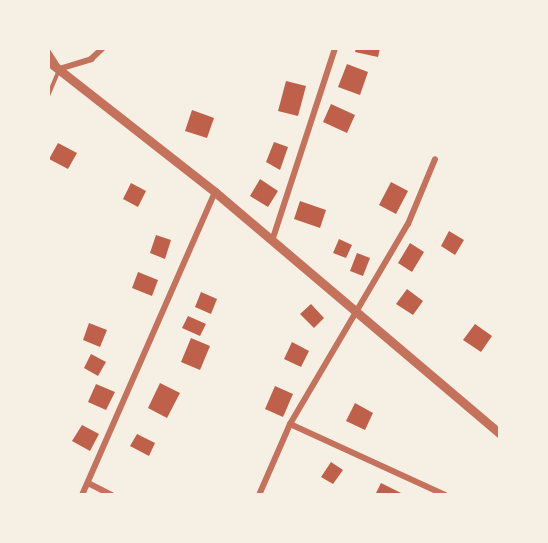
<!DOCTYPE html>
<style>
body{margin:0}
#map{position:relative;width:548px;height:543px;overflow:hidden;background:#f6efe4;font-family:Mulish,sans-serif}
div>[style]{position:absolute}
.building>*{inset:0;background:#bf614a}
.service>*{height:4px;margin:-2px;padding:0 2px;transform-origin:2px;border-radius:2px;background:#c5725c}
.minor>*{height:6px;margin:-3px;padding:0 3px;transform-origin:3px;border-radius:3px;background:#c5725c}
.tertiary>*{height:9px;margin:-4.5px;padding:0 4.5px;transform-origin:4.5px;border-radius:4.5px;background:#c5725c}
span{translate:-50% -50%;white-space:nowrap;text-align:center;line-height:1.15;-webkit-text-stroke:6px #f6efe4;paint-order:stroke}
.frame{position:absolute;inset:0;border:50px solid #f6efe4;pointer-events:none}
</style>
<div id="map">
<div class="building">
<i style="clip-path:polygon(356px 48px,380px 48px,378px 57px,355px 52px)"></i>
<i style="clip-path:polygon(347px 64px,368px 72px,360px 95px,338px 87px)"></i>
<i style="clip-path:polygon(286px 81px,306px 86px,298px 116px,278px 111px)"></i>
<i style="clip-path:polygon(331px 104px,355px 115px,347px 133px,323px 122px)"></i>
<i style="clip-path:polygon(192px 110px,214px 118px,207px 138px,185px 131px)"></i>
<i style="clip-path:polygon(274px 142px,288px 147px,280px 170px,266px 162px)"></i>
<i style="clip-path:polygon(58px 143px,77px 153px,68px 169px,49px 159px)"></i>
<i style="clip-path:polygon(260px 179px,278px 191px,268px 207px,250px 196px)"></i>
<i style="clip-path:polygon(391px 182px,408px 191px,396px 214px,379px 205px)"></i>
<i style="clip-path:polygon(131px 183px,146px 191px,138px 207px,123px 199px)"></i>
<i style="clip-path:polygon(300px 201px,326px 210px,320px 228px,294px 219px)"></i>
<i style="clip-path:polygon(449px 231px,464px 240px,455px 255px,441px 246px)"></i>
<i style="clip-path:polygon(156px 235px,171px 240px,165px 259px,150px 253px)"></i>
<i style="clip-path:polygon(339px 239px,352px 245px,346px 258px,333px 253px)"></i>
<i style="clip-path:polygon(410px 243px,424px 252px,412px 272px,398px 263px)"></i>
<i style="clip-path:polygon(357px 253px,370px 258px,363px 276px,350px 271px)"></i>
<i style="clip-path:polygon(138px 272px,158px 280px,152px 296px,132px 288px)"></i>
<i style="clip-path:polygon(407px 289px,423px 301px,413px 315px,396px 304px)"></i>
<i style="clip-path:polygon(201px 292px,217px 299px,211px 314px,195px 307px)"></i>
<i style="clip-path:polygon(311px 304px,324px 318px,314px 328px,300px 314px)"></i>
<i style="clip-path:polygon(188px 316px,206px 324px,200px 336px,182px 328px)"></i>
<i style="clip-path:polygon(89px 323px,107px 330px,100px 347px,83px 340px)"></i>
<i style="clip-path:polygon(475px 324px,492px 336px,481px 352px,463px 340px)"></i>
<i style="clip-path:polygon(191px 338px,210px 346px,200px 370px,181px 362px)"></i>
<i style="clip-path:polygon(292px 342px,309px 351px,301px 367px,284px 359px)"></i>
<i style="clip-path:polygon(91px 354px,106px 362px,98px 376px,84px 368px)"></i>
<i style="clip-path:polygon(160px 383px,180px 393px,167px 418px,148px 408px)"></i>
<i style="clip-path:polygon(96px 384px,115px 392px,106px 410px,88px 402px)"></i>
<i style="clip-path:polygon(275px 386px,293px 394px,283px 417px,265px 409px)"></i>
<i style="clip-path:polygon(355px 403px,373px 413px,365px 430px,346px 421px)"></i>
<i style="clip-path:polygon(82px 425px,99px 434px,90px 451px,72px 441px)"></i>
<i style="clip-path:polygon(137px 434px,155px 443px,149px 456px,130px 446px)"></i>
<i style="clip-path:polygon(331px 462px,343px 470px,333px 484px,321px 477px)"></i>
<i style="clip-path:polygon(381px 483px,405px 495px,375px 495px)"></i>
</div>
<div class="service">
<i style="left:48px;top:96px;width:26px;rotate:-67deg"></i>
</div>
<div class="minor">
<i style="left:48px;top:52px;width:20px;rotate:57deg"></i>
<i style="left:59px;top:69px;width:34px;rotate:-17deg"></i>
<i style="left:91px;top:59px;width:16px;rotate:-43deg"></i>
<i style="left:272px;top:241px;width:203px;rotate:-71.9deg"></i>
<i style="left:290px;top:424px;width:170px;rotate:24.6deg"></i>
<i style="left:88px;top:483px;width:27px;rotate:27deg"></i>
<i style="left:82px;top:495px;width:331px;rotate:-66.3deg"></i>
<i style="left:259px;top:495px;width:77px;rotate:-66.4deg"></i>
<i style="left:290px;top:424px;width:232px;rotate:-59.5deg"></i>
<i style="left:408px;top:224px;width:70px;rotate:-67.4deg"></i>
</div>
<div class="tertiary">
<i style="left:48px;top:61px;width:212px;rotate:38.1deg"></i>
<i style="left:215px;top:192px;width:374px;rotate:40.3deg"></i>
</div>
<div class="frame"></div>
</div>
